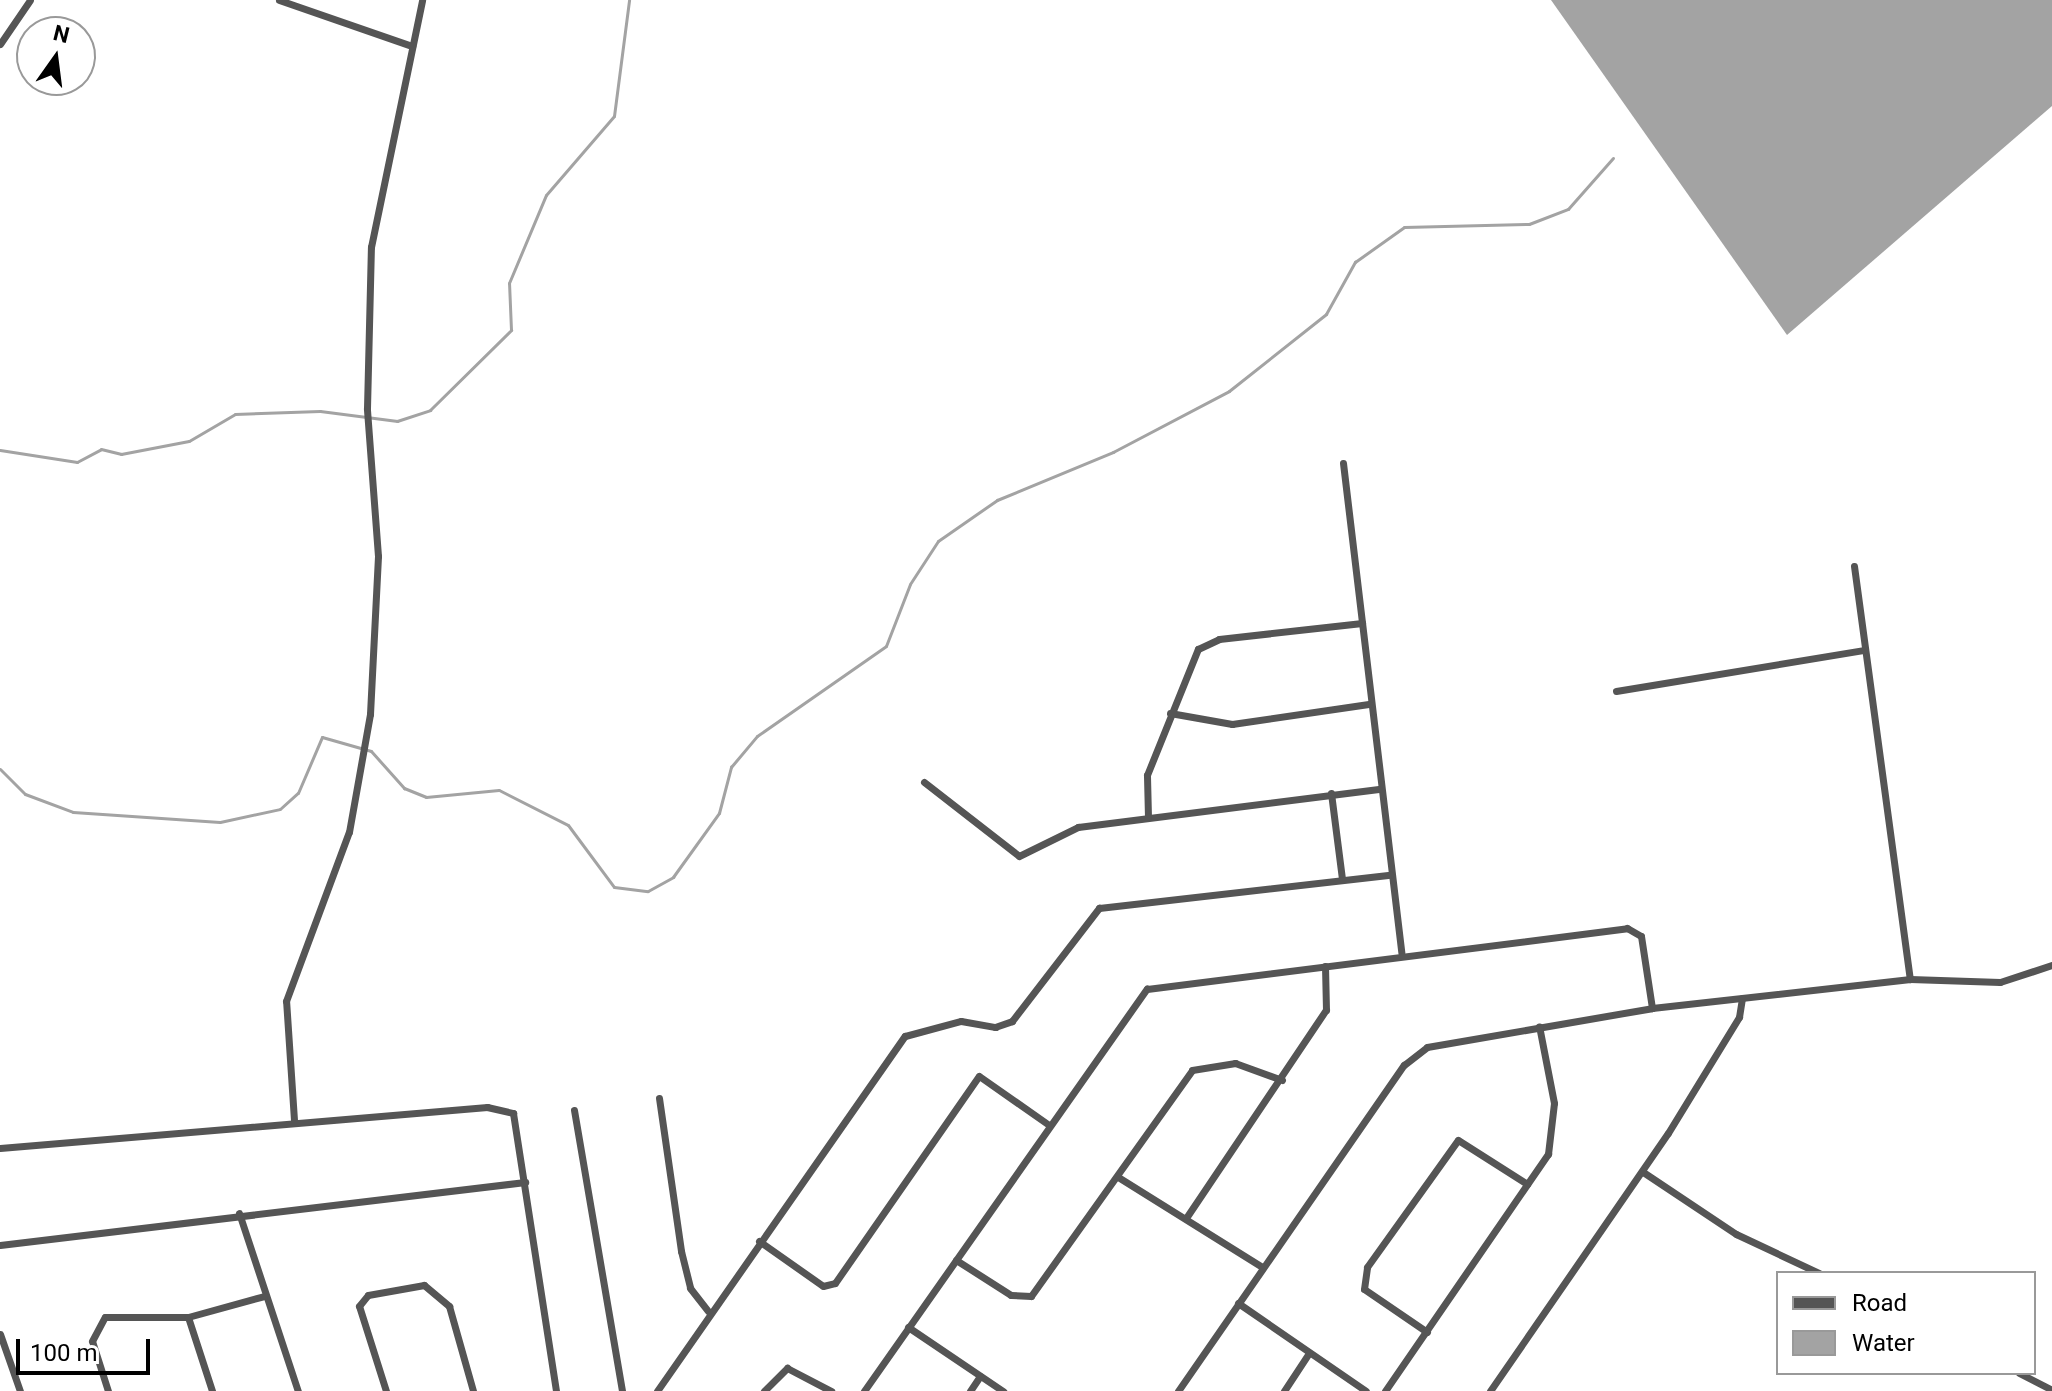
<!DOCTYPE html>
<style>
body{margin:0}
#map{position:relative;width:2052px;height:1391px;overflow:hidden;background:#fff;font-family:Roboto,sans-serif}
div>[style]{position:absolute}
.water>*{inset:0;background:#a3a3a3}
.stream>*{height:3px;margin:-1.5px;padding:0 1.5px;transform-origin:1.5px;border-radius:1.5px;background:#a3a3a3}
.street>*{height:7px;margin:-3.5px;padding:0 3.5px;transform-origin:3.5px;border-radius:3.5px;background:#555}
span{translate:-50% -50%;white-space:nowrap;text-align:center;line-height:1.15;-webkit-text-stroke:6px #fff;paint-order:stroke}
.legend{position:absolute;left:1776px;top:1271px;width:260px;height:104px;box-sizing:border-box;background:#fff;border:2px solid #999;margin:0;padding:10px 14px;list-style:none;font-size:24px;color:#000}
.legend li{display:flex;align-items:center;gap:16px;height:40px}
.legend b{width:40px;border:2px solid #999}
.north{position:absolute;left:16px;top:16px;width:80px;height:80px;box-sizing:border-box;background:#fff;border:2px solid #999;border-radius:50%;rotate:14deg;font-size:22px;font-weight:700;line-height:32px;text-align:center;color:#000}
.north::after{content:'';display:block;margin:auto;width:28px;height:36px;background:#000;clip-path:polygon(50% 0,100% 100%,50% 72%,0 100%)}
.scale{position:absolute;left:16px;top:1339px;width:134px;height:36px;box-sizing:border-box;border:4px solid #000;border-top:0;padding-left:10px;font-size:24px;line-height:28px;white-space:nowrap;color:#000;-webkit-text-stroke:6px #fff;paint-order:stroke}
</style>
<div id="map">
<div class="water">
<i style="clip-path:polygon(1551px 0,2052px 0,2052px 106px,1787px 335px)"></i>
</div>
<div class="stream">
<i style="left:0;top:450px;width:78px;rotate:8.9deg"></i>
<i style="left:77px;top:462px;width:27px;rotate:-28deg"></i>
<i style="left:101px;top:449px;width:21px;rotate:14deg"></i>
<i style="left:121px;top:454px;width:69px;rotate:-10.8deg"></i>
<i style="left:189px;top:441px;width:53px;rotate:-30.4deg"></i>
<i style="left:235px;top:414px;width:85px;rotate:-2deg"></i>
<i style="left:320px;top:411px;width:78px;rotate:7.4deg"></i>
<i style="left:397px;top:421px;width:35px;rotate:-18deg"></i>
<i style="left:430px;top:410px;width:114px;rotate:-44.6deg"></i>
<i style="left:511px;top:330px;width:47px;rotate:-92.4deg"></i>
<i style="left:509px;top:283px;width:95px;rotate:-67.2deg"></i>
<i style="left:546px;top:195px;width:104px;rotate:-49.3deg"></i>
<i style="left:614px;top:116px;width:117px;rotate:-82.6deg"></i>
<i style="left:0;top:769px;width:35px;rotate:45deg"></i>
<i style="left:25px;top:794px;width:51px;rotate:20.6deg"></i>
<i style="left:73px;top:812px;width:147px;rotate:3.9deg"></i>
<i style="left:220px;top:822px;width:61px;rotate:-12.2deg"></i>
<i style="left:280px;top:809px;width:24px;rotate:-42deg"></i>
<i style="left:298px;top:793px;width:61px;rotate:-66.8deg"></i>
<i style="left:322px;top:737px;width:51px;rotate:15.9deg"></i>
<i style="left:371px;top:751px;width:50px;rotate:48.3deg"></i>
<i style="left:404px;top:788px;width:24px;rotate:22deg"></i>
<i style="left:426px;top:797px;width:73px;rotate:-5.5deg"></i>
<i style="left:499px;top:790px;width:77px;rotate:26.9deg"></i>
<i style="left:568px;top:825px;width:77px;rotate:53.4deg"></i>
<i style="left:614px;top:887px;width:34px;rotate:7deg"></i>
<i style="left:648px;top:891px;width:29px;rotate:-29deg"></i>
<i style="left:673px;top:877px;width:79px;rotate:-54.3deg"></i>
<i style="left:719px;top:813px;width:48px;rotate:-75.4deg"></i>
<i style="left:731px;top:767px;width:40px;rotate:-50deg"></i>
<i style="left:757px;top:736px;width:157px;rotate:-34.9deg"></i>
<i style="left:886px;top:646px;width:66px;rotate:-68.8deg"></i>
<i style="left:910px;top:584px;width:51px;rotate:-56.9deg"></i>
<i style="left:938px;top:541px;width:72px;rotate:-34.8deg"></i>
<i style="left:997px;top:500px;width:126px;rotate:-22.5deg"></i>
<i style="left:1113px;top:452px;width:131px;rotate:-27.7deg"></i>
<i style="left:1229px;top:391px;width:124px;rotate:-38.4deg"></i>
<i style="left:1326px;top:314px;width:60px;rotate:-60.9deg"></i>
<i style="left:1355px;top:262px;width:60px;rotate:-35.5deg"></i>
<i style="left:1404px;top:227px;width:125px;rotate:-1.4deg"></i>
<i style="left:1529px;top:224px;width:42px;rotate:-21deg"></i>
<i style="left:1568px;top:209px;width:68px;rotate:-48.6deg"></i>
</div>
<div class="street">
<i style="left:279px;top:0;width:141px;rotate:19.1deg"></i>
<i style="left:0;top:44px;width:53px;rotate:-55.7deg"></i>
<i style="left:1343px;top:463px;width:493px;rotate:83.2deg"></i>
<i style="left:1854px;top:566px;width:417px;rotate:82.3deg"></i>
<i style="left:1616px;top:691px;width:252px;rotate:-9.4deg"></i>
<i style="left:1170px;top:713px;width:63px;rotate:10.1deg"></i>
<i style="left:1232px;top:724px;width:138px;rotate:-8.3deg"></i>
<i style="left:924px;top:782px;width:120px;rotate:37.9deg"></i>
<i style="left:1019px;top:856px;width:66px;rotate:-26.2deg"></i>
<i style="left:1078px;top:827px;width:303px;rotate:-7.2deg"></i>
<i style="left:1331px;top:793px;width:87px;rotate:82.7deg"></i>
<i style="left:1148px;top:817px;width:42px;rotate:-91.4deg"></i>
<i style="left:1147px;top:775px;width:136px;rotate:-68deg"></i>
<i style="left:1198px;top:649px;width:23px;rotate:-25deg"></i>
<i style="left:1219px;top:639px;width:144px;rotate:-6.4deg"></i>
<i style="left:659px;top:1098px;width:155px;rotate:81.8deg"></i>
<i style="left:681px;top:1251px;width:38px;rotate:76deg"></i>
<i style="left:690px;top:1288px;width:29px;rotate:52deg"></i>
<i style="left:574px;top:1110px;width:285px;rotate:80.3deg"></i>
<i style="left:294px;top:1120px;width:119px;rotate:-93.8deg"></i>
<i style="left:286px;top:1001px;width:180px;rotate:-69.6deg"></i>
<i style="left:349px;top:832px;width:120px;rotate:-79.9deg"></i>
<i style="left:370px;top:714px;width:158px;rotate:-87.1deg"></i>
<i style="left:378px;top:556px;width:148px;rotate:-94.3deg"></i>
<i style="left:367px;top:408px;width:161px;rotate:-88.6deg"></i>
<i style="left:371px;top:247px;width:252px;rotate:-78.3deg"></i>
<i style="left:0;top:1148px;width:489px;rotate:-4.8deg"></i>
<i style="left:487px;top:1107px;width:27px;rotate:13deg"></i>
<i style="left:513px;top:1113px;width:281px;rotate:81.2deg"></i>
<i style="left:1643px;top:1172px;width:112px;rotate:33.7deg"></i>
<i style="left:1736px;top:1234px;width:92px;rotate:25.2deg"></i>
<i style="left:1118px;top:1177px;width:170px;rotate:32deg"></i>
<i style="left:239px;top:1213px;width:188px;rotate:71.7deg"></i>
<i style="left:1186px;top:1218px;width:251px;rotate:-56.1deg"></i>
<i style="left:1326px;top:1010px;width:44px;rotate:-91.3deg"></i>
<i style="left:759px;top:1241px;width:78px;rotate:35.1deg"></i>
<i style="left:823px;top:1286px;width:12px;rotate:-14deg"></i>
<i style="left:835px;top:1283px;width:252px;rotate:-55.2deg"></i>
<i style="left:979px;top:1076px;width:85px;rotate:35deg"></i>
<i style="left:0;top:1245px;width:529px;rotate:-6.84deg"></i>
<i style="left:956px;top:1260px;width:65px;rotate:32.5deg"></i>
<i style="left:1011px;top:1295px;width:20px;rotate:3deg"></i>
<i style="left:1031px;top:1296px;width:277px;rotate:-54.5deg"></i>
<i style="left:1192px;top:1070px;width:44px;rotate:-9.2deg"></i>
<i style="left:1235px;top:1063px;width:50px;rotate:19.9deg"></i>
<i style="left:1238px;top:1303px;width:155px;rotate:34.5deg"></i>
<i style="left:188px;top:1317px;width:78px;rotate:72deg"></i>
<i style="left:908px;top:1327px;width:115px;rotate:34deg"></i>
<i style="left:1427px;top:1332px;width:76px;rotate:-145.7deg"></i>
<i style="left:1364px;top:1289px;width:22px;rotate:-82deg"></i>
<i style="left:1367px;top:1267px;width:156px;rotate:-54.4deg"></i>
<i style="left:1458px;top:1140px;width:82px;rotate:32.5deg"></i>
<i style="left:0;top:1334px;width:60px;rotate:70.7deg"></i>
<i style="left:2019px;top:1373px;width:37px;rotate:27deg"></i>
<i style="left:108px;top:1391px;width:52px;rotate:-107.7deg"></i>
<i style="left:92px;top:1341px;width:27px;rotate:-62deg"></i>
<i style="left:105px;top:1317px;width:83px"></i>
<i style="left:188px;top:1317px;width:79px;rotate:-15.4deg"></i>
<i style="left:386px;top:1391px;width:89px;rotate:-107.6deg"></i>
<i style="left:359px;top:1306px;width:14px;rotate:-51deg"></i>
<i style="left:368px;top:1295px;width:57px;rotate:-10.1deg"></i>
<i style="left:424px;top:1285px;width:33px;rotate:40deg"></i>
<i style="left:449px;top:1306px;width:88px;rotate:74.2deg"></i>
<i style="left:657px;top:1391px;width:433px;rotate:-55.1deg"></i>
<i style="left:905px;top:1036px;width:58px;rotate:-15deg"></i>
<i style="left:961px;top:1021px;width:35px;rotate:10deg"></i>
<i style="left:995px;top:1027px;width:18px;rotate:-19deg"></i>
<i style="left:1012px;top:1021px;width:143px;rotate:-52.4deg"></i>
<i style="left:1099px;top:908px;width:293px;rotate:-6.5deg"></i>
<i style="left:764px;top:1391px;width:33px;rotate:-45deg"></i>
<i style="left:787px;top:1368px;width:50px;rotate:27.6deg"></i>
<i style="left:864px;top:1391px;width:492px;rotate:-54.9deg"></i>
<i style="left:1147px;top:989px;width:484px;rotate:-7.2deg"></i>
<i style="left:1627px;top:928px;width:16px;rotate:30deg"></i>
<i style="left:1641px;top:936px;width:73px;rotate:81.3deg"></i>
<i style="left:970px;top:1391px;width:18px;rotate:-56deg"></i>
<i style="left:1178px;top:1391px;width:397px;rotate:-55.3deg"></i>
<i style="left:1404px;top:1065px;width:29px;rotate:-38deg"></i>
<i style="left:1427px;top:1047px;width:228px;rotate:-9.8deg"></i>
<i style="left:1652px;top:1008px;width:260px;rotate:-6.4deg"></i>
<i style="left:1910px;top:979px;width:90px;rotate:1.9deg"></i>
<i style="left:2000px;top:982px;width:55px;rotate:-18.1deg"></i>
<i style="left:1284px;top:1391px;width:45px;rotate:-56.7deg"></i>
<i style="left:1385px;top:1391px;width:288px;rotate:-55.5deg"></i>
<i style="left:1548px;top:1154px;width:51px;rotate:-83.3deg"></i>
<i style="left:1554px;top:1103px;width:78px;rotate:-101deg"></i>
<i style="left:1490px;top:1391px;width:313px;rotate:-55.4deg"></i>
<i style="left:1668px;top:1133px;width:136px;rotate:-58.5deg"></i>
<i style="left:1739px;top:1017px;width:19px;rotate:-81deg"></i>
</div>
<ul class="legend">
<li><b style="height:10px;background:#555"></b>Road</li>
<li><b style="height:22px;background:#a3a3a3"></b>Water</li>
</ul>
<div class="north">N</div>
<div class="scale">100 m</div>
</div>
